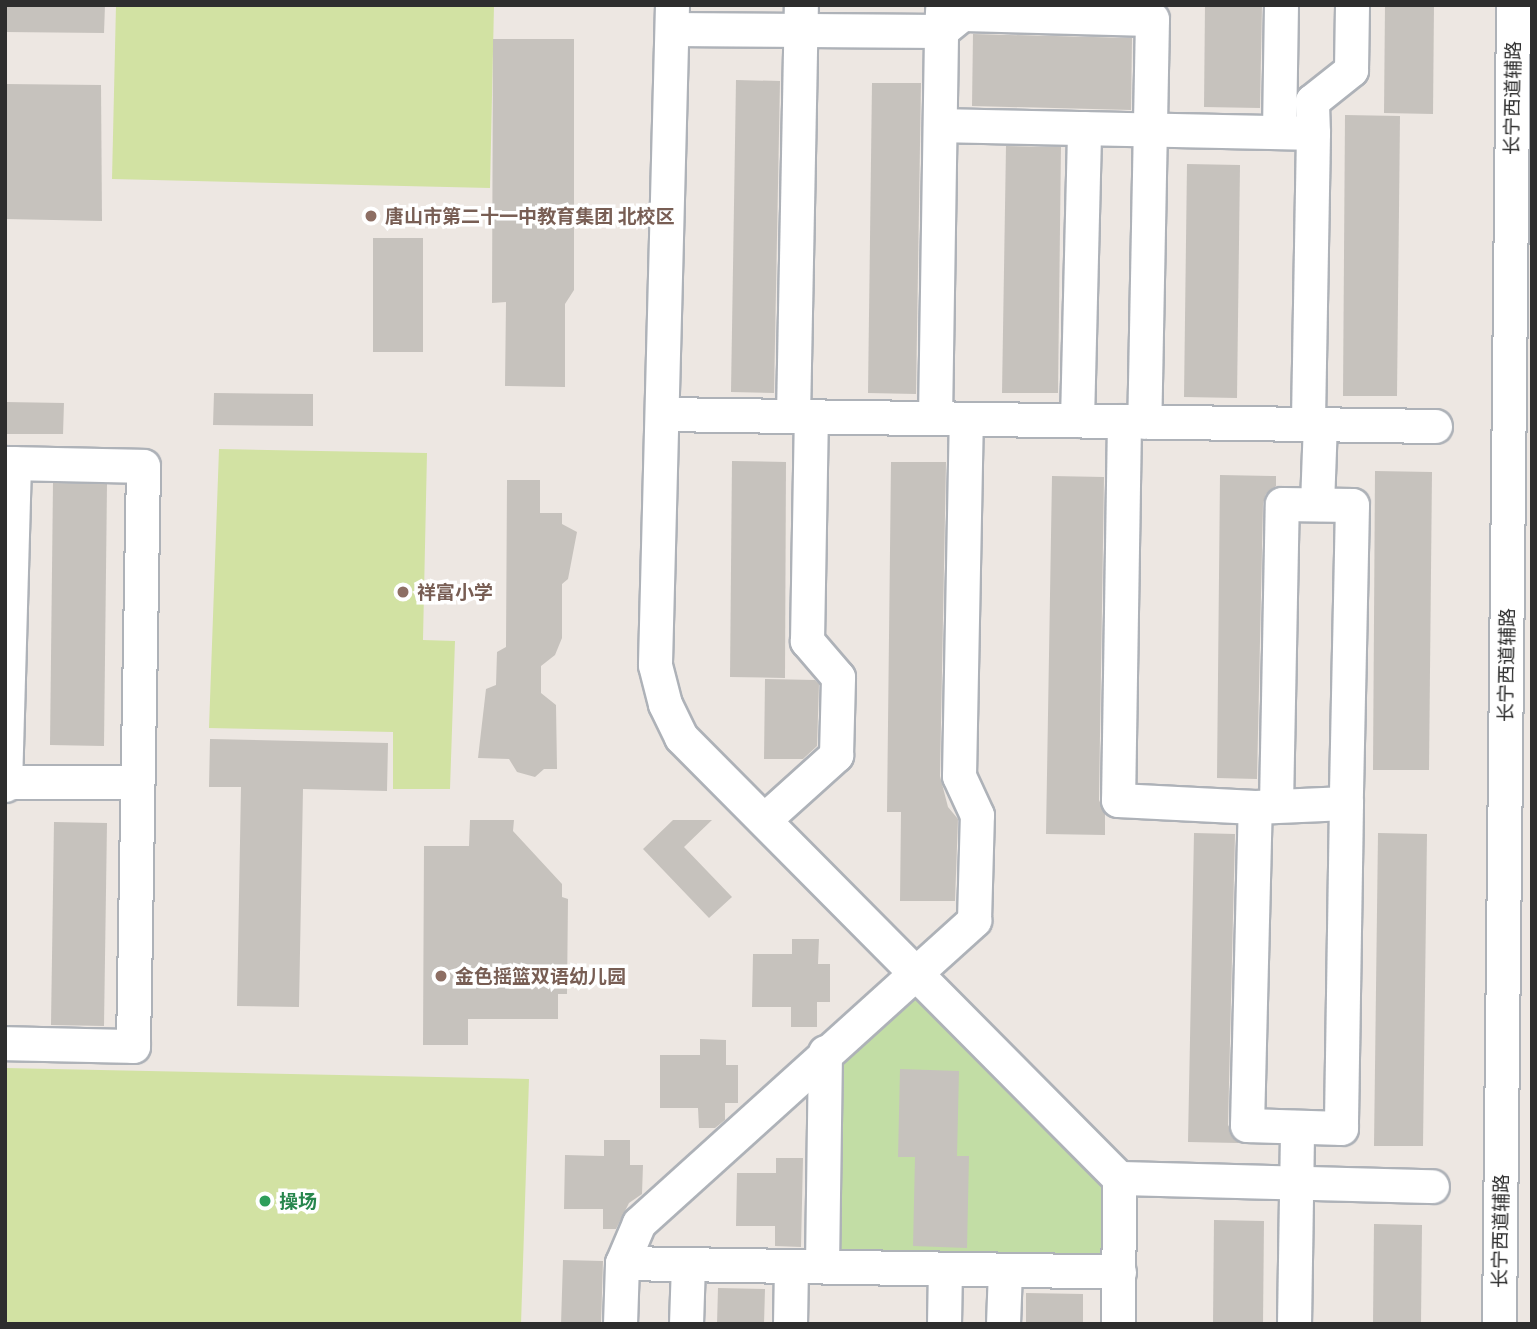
<!DOCTYPE html>
<meta charset="utf-8">
<style>
body{margin:0}
#map{position:relative;width:1537px;height:1329px;overflow:hidden;background:#ede7e2;font-family:Lato,"Noto Sans SC",sans-serif}
div>[style]{position:absolute}
.green>*{inset:0;background:#c2dda5}
.pitch>*{inset:0;background:#d2e2a3}
.building>*{inset:0;background:#c6c2bd}
.roads{filter:drop-shadow(2px 0 #aeb2b8) drop-shadow(-2px 0 #aeb2b8) drop-shadow(0 2px #aeb2b8) drop-shadow(0 -2px #aeb2b8)}
.minor>*{height:33px;margin:-16.5px;padding:0 16.5px;transform-origin:16.5px;border-radius:16.5px;background:#fff}
.dots>*{width:19px;height:19px;translate:-50% -50%;box-sizing:border-box;border:4px solid #fff;border-radius:50%}
span{translate:-50% -50%;white-space:nowrap;text-align:center;line-height:1.15;-webkit-text-stroke:7px #fff;paint-order:stroke}
.street-label{font-size:19px;color:#2e2e2e}
.education-label{font-size:19px;color:#785e54;font-weight:700}
.left{translate:0 -50%;text-align:left}
.leisure-label{font-size:19px;color:#27864d;font-weight:700}
.frame{position:absolute;inset:0;border:7px solid #2e2e2e;pointer-events:none}
</style>
<div id="map">
<div class="green">
<i style="clip-path:polygon(913px 984px,1102px 1177px,1101px 1255px,835px 1251px,837px 1059px)"></i>
</div>
<div class="pitch">
<i style="clip-path:polygon(116px 5px,494px 5px,490px 188px,112px 179px)"></i>
<i style="clip-path:polygon(219px 449px,427px 453px,423px 640px,455px 641px,450px 789px,393px 789px,393px 732px,209px 728px)"></i>
<i style="clip-path:polygon(5px 1068px,529px 1079px,521px 1324px,5px 1324px)"></i>
</div>
<div class="building">
<i style="clip-path:polygon(5px 5px,105px 5px,104px 33px,5px 32px)"></i>
<i style="clip-path:polygon(1205px 5px,1262px 5px,1260px 108px,1204px 107px)"></i>
<i style="clip-path:polygon(1385px 5px,1434px 5px,1433px 114px,1384px 113px)"></i>
<i style="clip-path:polygon(973px 34px,1132px 38px,1131px 110px,972px 106px)"></i>
<i style="clip-path:polygon(493px 39px,574px 39px,574px 290px,565px 304px,565px 387px,505px 386px,506px 302px,492px 303px)"></i>
<i style="clip-path:polygon(736px 80px,780px 81px,774px 393px,731px 392px)"></i>
<i style="clip-path:polygon(872px 83px,921px 83px,916px 394px,868px 393px)"></i>
<i style="clip-path:polygon(5px 84px,101px 85px,102px 221px,5px 219px)"></i>
<i style="clip-path:polygon(1345px 115px,1400px 116px,1397px 396px,1343px 396px)"></i>
<i style="clip-path:polygon(1006px 146px,1061px 147px,1058px 393px,1002px 393px)"></i>
<i style="clip-path:polygon(1187px 164px,1240px 165px,1237px 398px,1184px 397px)"></i>
<i style="clip-path:polygon(373px 238px,423px 238px,423px 352px,373px 352px)"></i>
<i style="clip-path:polygon(214px 393px,313px 394px,313px 426px,213px 425px)"></i>
<i style="clip-path:polygon(5px 402px,64px 403px,63px 434px,5px 434px)"></i>
<i style="clip-path:polygon(732px 461px,786px 462px,785px 678px,730px 677px)"></i>
<i style="clip-path:polygon(891px 462px,946px 462px,940px 776px,948px 807px,958px 819px,955px 901px,900px 901px,901px 812px,887px 812px)"></i>
<i style="clip-path:polygon(1375px 471px,1432px 472px,1429px 770px,1373px 770px)"></i>
<i style="clip-path:polygon(1220px 475px,1276px 476px,1276px 486px,1266px 494px,1263px 504px,1257px 779px,1217px 778px)"></i>
<i style="clip-path:polygon(1052px 476px,1104px 477px,1099px 800px,1105px 814px,1105px 835px,1046px 834px)"></i>
<i style="clip-path:polygon(507px 480px,540px 480px,540px 513px,562px 513px,562px 524px,577px 532px,568px 579px,562px 584px,562px 638px,555px 655px,541px 666px,541px 693px,556px 705px,557px 769px,544px 769px,535px 777px,517px 772px,509px 759px,478px 758px,486px 689px,496px 685px,497px 652px,506px 647px)"></i>
<i style="clip-path:polygon(53px 483px,107px 484px,104px 746px,50px 745px)"></i>
<i style="clip-path:polygon(765px 679px,815px 680px,819px 684px,817px 746px,803px 759px,764px 759px)"></i>
<i style="clip-path:polygon(210px 739px,388px 743px,387px 791px,303px 789px,299px 1007px,237px 1006px,241px 787px,209px 787px)"></i>
<i style="clip-path:polygon(470px 820px,514px 820px,513px 831px,562px 884px,562px 897px,568px 899px,567px 994px,558px 994px,558px 1019px,468px 1019px,468px 1045px,423px 1045px,424px 846px,469px 846px)"></i>
<i style="clip-path:polygon(673px 820px,712px 820px,684px 847px,732px 897px,709px 918px,643px 849px)"></i>
<i style="clip-path:polygon(54px 822px,107px 823px,104px 1026px,51px 1025px)"></i>
<i style="clip-path:polygon(1194px 833px,1235px 834px,1228px 1125px,1239px 1143px,1188px 1142px)"></i>
<i style="clip-path:polygon(1378px 833px,1427px 834px,1423px 1146px,1374px 1146px)"></i>
<i style="clip-path:polygon(792px 939px,819px 939px,818px 964px,830px 964px,830px 1002px,817px 1002px,817px 1027px,791px 1027px,791px 1007px,752px 1007px,753px 954px,792px 954px)"></i>
<i style="clip-path:polygon(700px 1039px,726px 1040px,726px 1065px,738px 1065px,738px 1103px,725px 1103px,725px 1120px,715px 1128px,699px 1128px,698px 1108px,660px 1108px,660px 1055px,700px 1055px)"></i>
<i style="clip-path:polygon(900px 1069px,959px 1071px,957px 1156px,969px 1156px,967px 1248px,913px 1246px,915px 1157px,898px 1157px)"></i>
<i style="clip-path:polygon(604px 1140px,630px 1140px,630px 1165px,643px 1165px,642px 1194px,629px 1203px,616px 1229px,603px 1229px,603px 1209px,564px 1209px,565px 1155px,604px 1156px)"></i>
<i style="clip-path:polygon(776px 1158px,803px 1158px,801px 1247px,775px 1246px,775px 1226px,736px 1226px,737px 1173px,776px 1173px)"></i>
<i style="clip-path:polygon(1214px 1220px,1264px 1221px,1263px 1324px,1213px 1324px)"></i>
<i style="clip-path:polygon(1374px 1224px,1422px 1225px,1421px 1324px,1373px 1324px)"></i>
<i style="clip-path:polygon(563px 1260px,603px 1261px,601px 1324px,561px 1324px)"></i>
<i style="clip-path:polygon(718px 1288px,765px 1289px,764px 1324px,717px 1324px)"></i>
<i style="clip-path:polygon(1026px 1293px,1083px 1294px,1083px 1324px,1026px 1324px)"></i>
</div>
<div class="roads">
<div class="minor">
<i style="left:672px;top:5px;width:660px;rotate:91.48deg"></i>
<i style="left:655px;top:665px;width:40px;rotate:75.6deg"></i>
<i style="left:665px;top:704px;width:37px;rotate:64deg"></i>
<i style="left:681px;top:737px;width:622px;rotate:45.2deg"></i>
<i style="left:1119px;top:1178px;width:313px;rotate:1.5deg"></i>
<i style="left:672px;top:29px;width:269px;rotate:0.4deg"></i>
<i style="left:941px;top:31px;width:22px;rotate:-87deg"></i>
<i style="left:940px;top:125px;width:373px;rotate:1.2deg"></i>
<i style="left:1313px;top:133px;width:291px;rotate:91deg"></i>
<i style="left:1279px;top:132px;width:127px;rotate:-89.1deg"></i>
<i style="left:1313px;top:133px;width:32px;rotate:-92deg"></i>
<i style="left:1312px;top:101px;width:50px;rotate:-38.5deg"></i>
<i style="left:1351px;top:70px;width:65px;rotate:-89.1deg"></i>
<i style="left:663px;top:414px;width:772px;rotate:0.89deg"></i>
<i style="left:793px;top:416px;width:411px;rotate:-88.9deg"></i>
<i style="left:935px;top:418px;width:387px;rotate:-89.1deg"></i>
<i style="left:941px;top:31px;width:27px;rotate:-39deg"></i>
<i style="left:962px;top:14px;width:190px;rotate:1.5deg"></i>
<i style="left:1152px;top:19px;width:403px;rotate:91.1deg"></i>
<i style="left:1077px;top:420px;width:292px;rotate:-88.6deg"></i>
<i style="left:1124px;top:421px;width:379px;rotate:90.9deg"></i>
<i style="left:1118px;top:800px;width:137px;rotate:2.9deg"></i>
<i style="left:1255px;top:807px;width:91px;rotate:-2.5deg"></i>
<i style="left:1346px;top:803px;width:325px;rotate:90.9deg"></i>
<i style="left:1341px;top:1128px;width:94px;rotate:-178.2deg"></i>
<i style="left:1247px;top:1125px;width:318px;rotate:-88.6deg"></i>
<i style="left:5px;top:463px;width:138px;rotate:1.2deg"></i>
<i style="left:143px;top:466px;width:580px;rotate:90.99deg"></i>
<i style="left:133px;top:1046px;width:128px;rotate:-178.7deg"></i>
<i style="left:1317px;top:504px;width:80px;rotate:-87.9deg"></i>
<i style="left:5px;top:782px;width:132px"></i>
<i style="left:5px;top:785px;width:322px;rotate:-88.4deg"></i>
<i style="left:1276px;top:805px;width:301px;rotate:-88.9deg"></i>
<i style="left:1282px;top:504px;width:70px;rotate:0.8deg"></i>
<i style="left:1352px;top:505px;width:298px;rotate:91.2deg"></i>
<i style="left:765px;top:819px;width:96px;rotate:-42deg"></i>
<i style="left:836px;top:755px;width:78px;rotate:-88.5deg"></i>
<i style="left:838px;top:677px;width:48px;rotate:-130.7deg"></i>
<i style="left:807px;top:641px;width:225px;rotate:-89deg"></i>
<i style="left:622px;top:1263px;width:497px;rotate:1deg"></i>
<i style="left:822px;top:1266px;width:214px;rotate:-89.2deg"></i>
<i style="left:620px;top:1324px;width:61px;rotate:-88.1deg"></i>
<i style="left:622px;top:1263px;width:43px;rotate:-67deg"></i>
<i style="left:639px;top:1223px;width:452px;rotate:-42.1deg"></i>
<i style="left:974px;top:920px;width:105px;rotate:-88.4deg"></i>
<i style="left:977px;top:815px;width:43px;rotate:-114.8deg"></i>
<i style="left:959px;top:776px;width:357px;rotate:-88.9deg"></i>
<i style="left:686px;top:1324px;width:60px;rotate:-88.1deg"></i>
<i style="left:790px;top:1324px;width:58px;rotate:-89deg"></i>
<i style="left:944px;top:1324px;width:55px;rotate:-89deg"></i>
<i style="left:1003px;top:1324px;width:54px;rotate:-87.9deg"></i>
<i style="left:1118px;top:1324px;width:146px;rotate:-89.6deg"></i>
<i style="left:1294px;top:1324px;width:197px;rotate:-89.1deg"></i>
<i style="left:1499px;top:1324px;width:1319px;rotate:-89.39deg"></i>
</div>
</div>
<div class="dots">
<i style="left:371px;top:216px;background:#8d6e63"></i>
<i style="left:403px;top:592px;background:#8d6e63"></i>
<i style="left:441px;top:976px;background:#8d6e63"></i>
<i style="left:265px;top:1201px;background:#2e9e5b"></i>
</div>
<div class="street-label">
<span style="left:1512px;top:98px;rotate:-89deg">长宁西道辅路</span>
<span style="left:1506px;top:665px;rotate:-89deg">长宁西道辅路</span>
<span style="left:1500px;top:1231px;rotate:-89deg">长宁西道辅路</span>
</div>
<div class="education-label">
<span class="left" style="left:385px;top:216px">唐山市第二十一中教育集团 北校区</span>
<span class="left" style="left:417px;top:592px">祥富小学</span>
<span class="left" style="left:455px;top:976px">金色摇篮双语幼儿园</span>
</div>
<div class="leisure-label">
<span class="left" style="left:279px;top:1201px">操场</span>
</div>
<div class="frame"></div>
</div>
